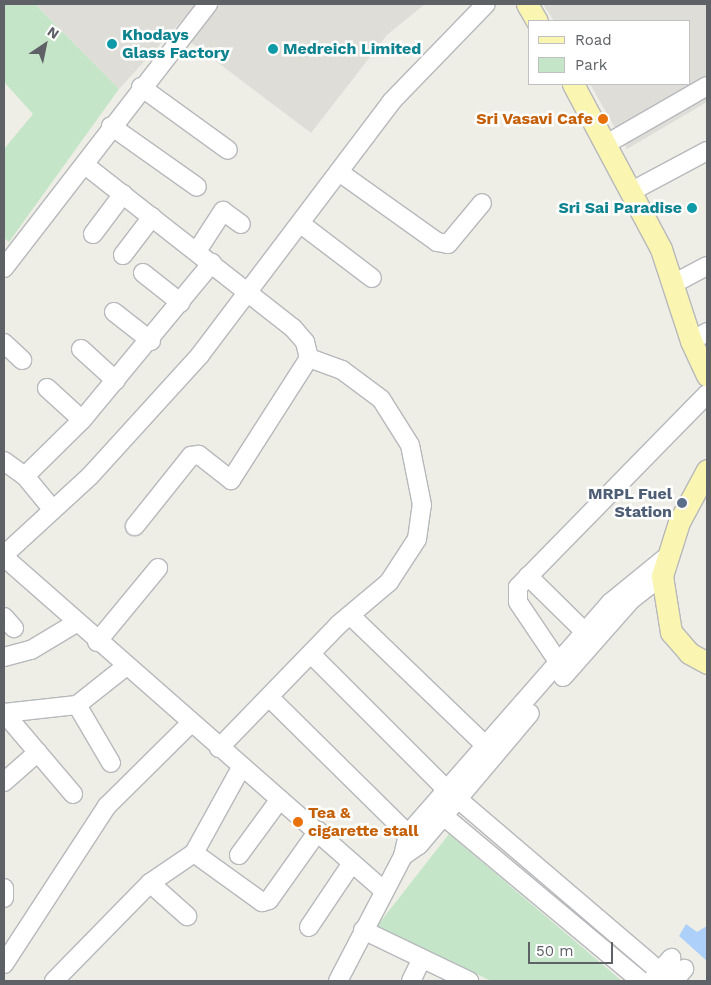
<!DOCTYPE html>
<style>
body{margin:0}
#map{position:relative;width:711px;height:985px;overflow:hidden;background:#efeee6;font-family:"Work Sans",sans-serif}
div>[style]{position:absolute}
.industrial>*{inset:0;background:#deddd8}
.green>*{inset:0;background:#c5e5c8}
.water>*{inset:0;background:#acd0f9}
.roads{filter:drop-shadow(1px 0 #b6b8bc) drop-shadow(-1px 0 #b6b8bc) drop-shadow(0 1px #b6b8bc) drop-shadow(0 -1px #b6b8bc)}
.minor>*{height:18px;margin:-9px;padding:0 9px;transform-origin:9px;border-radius:9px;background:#fff}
.major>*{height:21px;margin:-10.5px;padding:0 10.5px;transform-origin:10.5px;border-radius:10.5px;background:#faf5b1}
.dots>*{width:14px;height:14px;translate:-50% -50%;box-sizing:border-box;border:2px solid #fff;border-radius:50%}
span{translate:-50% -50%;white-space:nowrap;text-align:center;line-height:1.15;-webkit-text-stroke:5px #fff;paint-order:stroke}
.culture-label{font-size:16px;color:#0d838f;font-weight:700}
.left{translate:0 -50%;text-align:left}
.right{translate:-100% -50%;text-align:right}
.food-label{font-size:16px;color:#c56008;font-weight:700}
.service-label{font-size:16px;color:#4e5e75;font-weight:700}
.frame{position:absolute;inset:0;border:5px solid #5e6166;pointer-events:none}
.legend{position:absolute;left:528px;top:20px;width:162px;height:65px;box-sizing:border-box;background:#fff;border:1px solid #bfc0c2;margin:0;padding:6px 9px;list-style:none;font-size:15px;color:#5e6166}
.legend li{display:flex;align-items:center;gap:10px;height:25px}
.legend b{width:25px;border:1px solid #bfc0c2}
.north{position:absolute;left:20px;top:20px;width:50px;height:50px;-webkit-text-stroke:4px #fff;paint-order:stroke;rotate:34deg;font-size:14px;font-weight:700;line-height:20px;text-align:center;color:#5e6166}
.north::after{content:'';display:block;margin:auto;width:18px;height:22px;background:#5e6166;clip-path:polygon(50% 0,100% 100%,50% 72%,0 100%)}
.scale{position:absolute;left:528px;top:942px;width:85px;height:22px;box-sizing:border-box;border:2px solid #5e6166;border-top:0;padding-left:6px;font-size:15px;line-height:18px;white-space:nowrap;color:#5e6166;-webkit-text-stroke:4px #fff;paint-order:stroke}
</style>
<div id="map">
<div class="industrial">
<i style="clip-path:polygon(35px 4px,197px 4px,119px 89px)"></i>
<i style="clip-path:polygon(220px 4px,425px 4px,387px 35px,311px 133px,188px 40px)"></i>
<i style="clip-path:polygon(543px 4px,707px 4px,707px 102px,627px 149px,590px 84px,690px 84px,690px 21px,554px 21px)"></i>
</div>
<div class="green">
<i style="clip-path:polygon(4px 4px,35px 4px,119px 89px,9px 242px,4px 238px,4px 149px,33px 114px,4px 82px)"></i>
<i style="clip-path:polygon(449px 834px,622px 981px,491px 981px,377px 926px)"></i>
</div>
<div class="water">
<i style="clip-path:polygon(686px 924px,697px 932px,707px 926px,707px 961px,679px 936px)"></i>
</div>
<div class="roads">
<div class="minor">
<i style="left:141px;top:87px;width:107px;rotate:35.9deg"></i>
<i style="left:111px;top:126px;width:105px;rotate:35.3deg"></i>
<i style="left:608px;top:143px;width:114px;rotate:-29.9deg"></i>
<i style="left:85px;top:165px;width:264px;rotate:38.1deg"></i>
<i style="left:293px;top:328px;width:18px;rotate:49deg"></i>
<i style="left:305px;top:342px;width:16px;rotate:76deg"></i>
<i style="left:309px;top:358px;width:145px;rotate:122.6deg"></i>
<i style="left:231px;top:480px;width:41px;rotate:-142deg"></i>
<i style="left:199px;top:455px;width:8px;rotate:173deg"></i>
<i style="left:191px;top:456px;width:90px;rotate:128.7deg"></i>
<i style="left:339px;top:172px;width:120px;rotate:35.5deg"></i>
<i style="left:437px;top:242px;width:11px;rotate:10deg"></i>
<i style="left:448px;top:244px;width:53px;rotate:-50.3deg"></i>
<i style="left:632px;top:191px;width:85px;rotate:-28.1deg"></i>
<i style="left:301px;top:224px;width:89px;rotate:37.3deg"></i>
<i style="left:93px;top:234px;width:50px;rotate:-53.1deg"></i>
<i style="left:197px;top:251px;width:48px;rotate:-57deg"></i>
<i style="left:223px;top:211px;width:22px;rotate:36deg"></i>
<i style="left:123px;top:255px;width:48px;rotate:-52.7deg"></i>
<i style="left:4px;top:268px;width:334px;rotate:-52.3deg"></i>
<i style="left:143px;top:273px;width:48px;rotate:38.3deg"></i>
<i style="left:673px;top:284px;width:38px;rotate:-28deg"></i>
<i style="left:114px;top:312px;width:47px;rotate:38.1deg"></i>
<i style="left:691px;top:341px;width:18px;rotate:-29deg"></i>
<i style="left:4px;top:343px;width:25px;rotate:43deg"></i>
<i style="left:81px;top:349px;width:47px;rotate:42.4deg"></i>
<i style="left:47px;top:388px;width:47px;rotate:42.4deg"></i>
<i style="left:4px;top:461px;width:26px;rotate:36deg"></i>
<i style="left:25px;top:476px;width:80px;rotate:-44.5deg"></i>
<i style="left:82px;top:420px;width:204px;rotate:-50.4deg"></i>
<i style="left:25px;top:476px;width:44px;rotate:50.5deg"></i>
<i style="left:4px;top:555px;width:117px;rotate:-42.6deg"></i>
<i style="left:90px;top:476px;width:164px;rotate:-47.7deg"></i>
<i style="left:200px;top:355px;width:317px;rotate:-52.9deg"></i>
<i style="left:391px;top:102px;width:136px;rotate:-45.9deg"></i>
<i style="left:4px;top:557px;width:505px;rotate:41.3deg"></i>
<i style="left:528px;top:576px;width:80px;rotate:44.5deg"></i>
<i style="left:351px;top:616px;width:186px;rotate:43.9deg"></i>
<i style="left:4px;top:617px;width:15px;rotate:48deg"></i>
<i style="left:97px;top:642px;width:96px;rotate:-50.5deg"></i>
<i style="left:311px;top:654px;width:190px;rotate:45deg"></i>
<i style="left:445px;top:788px;width:297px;rotate:40.5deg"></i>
<i style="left:4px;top:657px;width:28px;rotate:-15deg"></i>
<i style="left:31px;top:650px;width:52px;rotate:-31deg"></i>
<i style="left:559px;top:663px;width:73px;rotate:-123.9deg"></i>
<i style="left:518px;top:602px;width:15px;rotate:-90deg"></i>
<i style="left:518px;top:587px;width:270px;rotate:-45.6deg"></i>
<i style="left:563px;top:677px;width:103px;rotate:-48.6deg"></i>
<i style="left:631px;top:600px;width:39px;rotate:-38deg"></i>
<i style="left:269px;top:697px;width:206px;rotate:44.6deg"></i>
<i style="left:77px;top:705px;width:67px;rotate:59.6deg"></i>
<i style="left:4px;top:713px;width:73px;rotate:-6.3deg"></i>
<i style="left:77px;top:705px;width:61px;rotate:-38.4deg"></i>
<i style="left:5px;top:714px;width:105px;rotate:49.6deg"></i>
<i style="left:219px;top:748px;width:171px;rotate:-45.9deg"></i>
<i style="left:338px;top:625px;width:67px;rotate:-40.1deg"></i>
<i style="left:389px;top:582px;width:51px;rotate:-56.9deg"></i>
<i style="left:417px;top:539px;width:34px;rotate:-82deg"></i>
<i style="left:422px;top:505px;width:61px;rotate:-101.3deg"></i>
<i style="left:410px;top:445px;width:54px;rotate:-122.2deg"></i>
<i style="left:381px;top:399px;width:49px;rotate:-143.4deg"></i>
<i style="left:342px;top:370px;width:35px;rotate:-160deg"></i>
<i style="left:4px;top:782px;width:45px;rotate:-41.4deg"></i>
<i style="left:434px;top:808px;width:270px;rotate:39.9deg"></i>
<i style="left:194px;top:853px;width:84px;rotate:35.8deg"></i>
<i style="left:262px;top:902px;width:7px;rotate:-16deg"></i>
<i style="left:269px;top:900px;width:85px;rotate:-54.6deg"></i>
<i style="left:239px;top:855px;width:69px;rotate:-53.8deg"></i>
<i style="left:403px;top:856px;width:19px;rotate:-35deg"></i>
<i style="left:419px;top:845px;width:172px;rotate:-49.9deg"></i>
<i style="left:150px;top:883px;width:50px;rotate:41.7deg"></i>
<i style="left:4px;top:888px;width:10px;rotate:90deg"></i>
<i style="left:309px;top:927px;width:77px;rotate:-56.1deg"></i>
<i style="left:363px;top:930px;width:118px;rotate:25.7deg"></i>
<i style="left:4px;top:964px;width:189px;rotate:-56.9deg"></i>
<i style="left:107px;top:806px;width:117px;rotate:-44.7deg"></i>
<i style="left:653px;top:979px;width:28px;rotate:-49deg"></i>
<i style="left:54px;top:981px;width:137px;rotate:-45.6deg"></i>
<i style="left:150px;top:883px;width:53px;rotate:-34.3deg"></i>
<i style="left:194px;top:853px;width:99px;rotate:-61.1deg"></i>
<i style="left:338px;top:981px;width:141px;rotate:-62.5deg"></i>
<i style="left:403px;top:856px;width:23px;rotate:-77deg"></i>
<i style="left:408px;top:834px;width:307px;rotate:-48.8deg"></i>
<i style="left:610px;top:603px;width:70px;rotate:-39.2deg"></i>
<i style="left:411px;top:981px;width:25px;rotate:-64deg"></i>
<i style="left:674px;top:981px;width:16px;rotate:-50deg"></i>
</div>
<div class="major">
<i style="left:527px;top:4px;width:20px;rotate:60deg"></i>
<i style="left:573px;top:84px;width:187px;rotate:61.9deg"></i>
<i style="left:661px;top:249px;width:97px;rotate:71.9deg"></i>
<i style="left:691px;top:341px;width:38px;rotate:65deg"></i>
<i style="left:707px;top:470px;width:59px;rotate:118.3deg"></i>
<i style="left:679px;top:522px;width:57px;rotate:107.5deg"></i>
<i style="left:662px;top:576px;width:57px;rotate:80.9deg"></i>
<i style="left:671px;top:632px;width:28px;rotate:49deg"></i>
<i style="left:689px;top:653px;width:21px;rotate:29deg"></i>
</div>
</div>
<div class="dots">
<i style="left:112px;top:44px;background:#0f9aa8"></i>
<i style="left:273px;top:49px;background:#0f9aa8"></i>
<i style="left:603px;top:119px;background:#e8710a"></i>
<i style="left:692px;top:208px;background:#0f9aa8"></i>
<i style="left:682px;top:503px;background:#5c6f8a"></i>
<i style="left:298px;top:822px;background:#e8710a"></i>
</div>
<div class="culture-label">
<span class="left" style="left:122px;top:44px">Khodays<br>Glass Factory</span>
<span class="left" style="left:283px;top:49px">Medreich Limited</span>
<span class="right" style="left:682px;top:208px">Sri Sai Paradise</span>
</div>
<div class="food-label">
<span class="right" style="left:593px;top:119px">Sri Vasavi Cafe</span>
<span class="left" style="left:308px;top:822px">Tea &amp;<br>cigarette stall</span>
</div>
<div class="service-label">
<span class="right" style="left:672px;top:503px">MRPL Fuel<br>Station</span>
</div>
<div class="frame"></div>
<ul class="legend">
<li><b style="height:6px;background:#faf5b1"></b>Road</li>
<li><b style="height:14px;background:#c5e5c8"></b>Park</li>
</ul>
<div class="north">N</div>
<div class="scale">50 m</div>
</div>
